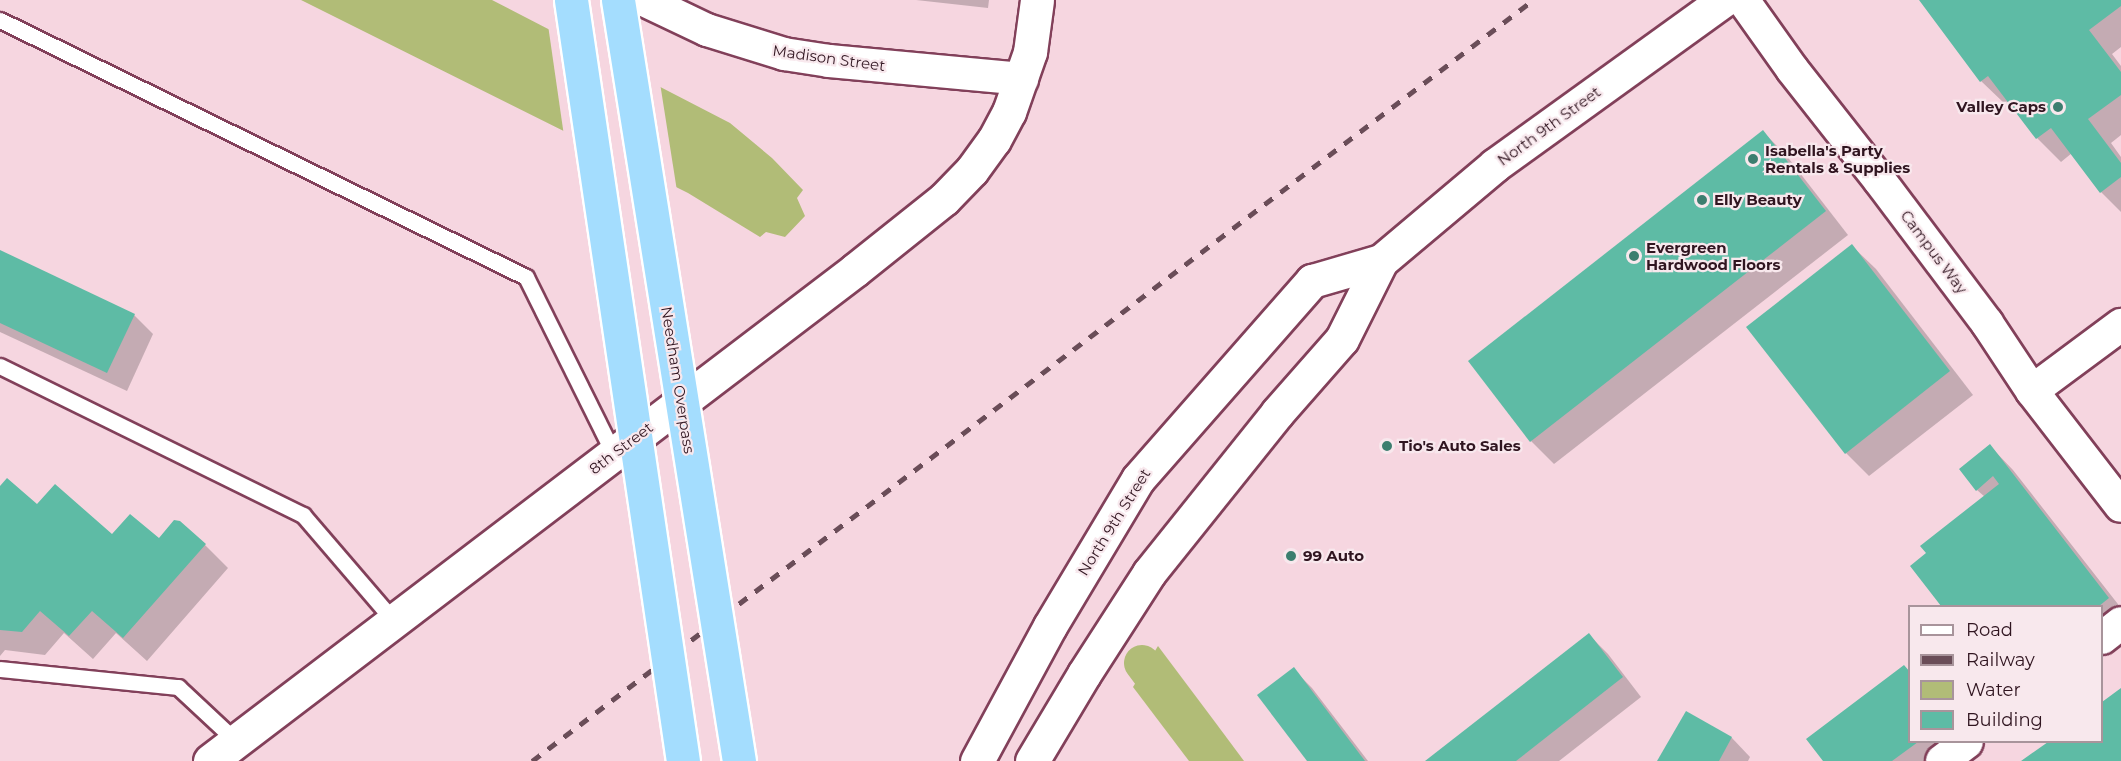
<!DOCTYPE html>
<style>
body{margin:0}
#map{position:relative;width:2121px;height:761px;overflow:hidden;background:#f6d6e0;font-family:Montserrat,sans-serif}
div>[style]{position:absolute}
.water>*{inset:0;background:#b1bc77}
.pier>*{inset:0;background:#f6d6e0}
.shadow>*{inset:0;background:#0003}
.canal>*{height:36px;margin:-18px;padding:0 18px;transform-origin:18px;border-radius:18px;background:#b1bc77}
.building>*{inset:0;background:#5ebba5}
.roads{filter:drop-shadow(2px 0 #82405a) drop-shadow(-2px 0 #82405a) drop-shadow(0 2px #82405a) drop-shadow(0 -2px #82405a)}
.service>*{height:15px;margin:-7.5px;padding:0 7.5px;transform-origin:7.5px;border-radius:7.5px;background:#fff}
.minor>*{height:32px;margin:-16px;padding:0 16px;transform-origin:16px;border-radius:16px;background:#fff}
.tertiary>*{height:33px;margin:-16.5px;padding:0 16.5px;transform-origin:16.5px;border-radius:16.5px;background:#fff}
.secondary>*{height:33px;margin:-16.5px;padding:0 16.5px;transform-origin:16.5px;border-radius:16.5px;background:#fff}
.rail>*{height:4.5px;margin-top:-2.25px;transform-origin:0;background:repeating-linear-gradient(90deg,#6a4d58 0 10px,transparent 0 20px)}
.bridges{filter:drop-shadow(2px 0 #fff) drop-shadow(-2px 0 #fff) drop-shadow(0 2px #fff) drop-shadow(0 -2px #fff)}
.primary-bridge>*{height:33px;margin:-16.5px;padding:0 16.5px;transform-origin:16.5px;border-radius:16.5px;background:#a4ddfe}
.dots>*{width:16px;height:16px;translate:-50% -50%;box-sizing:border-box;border:3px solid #f8e8ed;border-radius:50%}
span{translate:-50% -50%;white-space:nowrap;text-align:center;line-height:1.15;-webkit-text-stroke:4.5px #f8e8ed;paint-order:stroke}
.street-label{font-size:15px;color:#301520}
.poi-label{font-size:15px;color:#301520;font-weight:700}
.right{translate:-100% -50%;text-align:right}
.left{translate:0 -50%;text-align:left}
.legend{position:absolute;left:1908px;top:605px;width:195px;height:138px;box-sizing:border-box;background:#f8e8ed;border:2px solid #a8949b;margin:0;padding:8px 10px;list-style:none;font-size:18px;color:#301520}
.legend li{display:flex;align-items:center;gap:12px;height:30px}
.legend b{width:30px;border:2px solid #a8949b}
</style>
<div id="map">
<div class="water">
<i style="clip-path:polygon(301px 0,492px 0,730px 123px,772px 158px,803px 190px,797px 198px,805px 216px,785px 237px,766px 232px,760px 237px,688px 193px)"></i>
<i style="clip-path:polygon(1158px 646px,1215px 722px,1244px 761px,1189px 761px,1133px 687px)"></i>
</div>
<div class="pier">
<i style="clip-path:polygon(548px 25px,660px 83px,677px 191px,564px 136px)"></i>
</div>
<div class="shadow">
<i style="clip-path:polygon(916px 0,989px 0,988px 8px)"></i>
<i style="clip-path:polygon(1921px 0,2121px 0,2121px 47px,2112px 54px,2121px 66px,2121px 135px,2111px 143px,2121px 157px,2121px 212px,2101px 192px,2072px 153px,2061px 162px,2037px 138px,2009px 101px,2005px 104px,1981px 81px)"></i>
<i style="clip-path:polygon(1763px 132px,1786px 155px,1848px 235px,1554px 464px,1531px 441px)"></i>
<i style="clip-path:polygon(1852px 246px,1876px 269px,1973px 395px,1869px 476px,1846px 453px)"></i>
<i style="clip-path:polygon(0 252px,134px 315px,153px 334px,127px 391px,0 332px)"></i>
<i style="clip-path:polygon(1990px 446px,2013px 470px,2121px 608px,2102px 646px,2102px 606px,1943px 606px,1912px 566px,1928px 554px,1985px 497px,1977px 490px)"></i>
<i style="clip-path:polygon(0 489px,112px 536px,205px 545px,228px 568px,147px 661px,116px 633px,93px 659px,64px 633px,45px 655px,5px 650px,0 656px)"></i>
<i style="clip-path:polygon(1589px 635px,1608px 654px,1641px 697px,1559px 761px,1428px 761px)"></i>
<i style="clip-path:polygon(1293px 669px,1312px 688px,1368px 761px,1309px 761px)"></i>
<i style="clip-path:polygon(2121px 690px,2121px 761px,2024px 761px,2050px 742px,2102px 742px,2102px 704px)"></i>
<i style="clip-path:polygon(1686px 713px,1732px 738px,1750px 757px,1748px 761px,1659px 761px)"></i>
<i style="clip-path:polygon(1910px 742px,1961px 742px,1935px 761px,1824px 761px)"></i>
</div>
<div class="canal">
<i style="left:1142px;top:663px;width:122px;rotate:53.3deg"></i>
</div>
<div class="building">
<i style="clip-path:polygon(1919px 0,2121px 0,2121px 6px,2089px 30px,2121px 72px,2121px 95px,2088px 119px,2121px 163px,2121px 177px,2100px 193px,2051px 128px,2036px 139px,1988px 76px,1980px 82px)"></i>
<i style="clip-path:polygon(1763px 130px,1826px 211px,1530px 442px,1468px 361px)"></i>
<i style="clip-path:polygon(1852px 244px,1950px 371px,1845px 454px,1746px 327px)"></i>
<i style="clip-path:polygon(0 250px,135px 314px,107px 373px,0 323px)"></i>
<i style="clip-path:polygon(1990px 444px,2109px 598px,2099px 606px,1941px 606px,1910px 566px,1926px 553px,1920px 546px,1999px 484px,1993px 476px,1976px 491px,1959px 469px)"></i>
<i style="clip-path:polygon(7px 478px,37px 504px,55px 484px,112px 534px,130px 514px,159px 538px,174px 520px,180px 521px,206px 544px,123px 638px,92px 611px,69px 636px,40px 611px,22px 632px,0 630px,0 486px)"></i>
<i style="clip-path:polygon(1589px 633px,1623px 677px,1516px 761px,1425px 761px)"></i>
<i style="clip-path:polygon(1904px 665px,1910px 672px,1910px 742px,1918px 742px,1892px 761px,1823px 761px,1806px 739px)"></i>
<i style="clip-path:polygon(1294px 667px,1365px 761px,1307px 761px,1257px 695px)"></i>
<i style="clip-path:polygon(2121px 688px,2121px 761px,2021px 761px,2048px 742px,2102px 742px,2102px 702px)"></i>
<i style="clip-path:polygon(1686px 711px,1732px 737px,1719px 761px,1657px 761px)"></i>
</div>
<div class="roads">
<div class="service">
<i style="left:0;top:20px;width:585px;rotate:26.04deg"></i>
<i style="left:526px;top:277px;width:198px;rotate:63.6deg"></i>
<i style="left:0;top:366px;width:338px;rotate:26.2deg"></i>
<i style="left:303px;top:515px;width:140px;rotate:49.4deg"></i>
<i style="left:0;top:669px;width:179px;rotate:5.8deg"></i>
<i style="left:178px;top:687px;width:79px;rotate:43deg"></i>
</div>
<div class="minor">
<i style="left:644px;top:0;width:70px;rotate:25.5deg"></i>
<i style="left:707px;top:30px;width:81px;rotate:17.3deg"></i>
<i style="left:784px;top:54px;width:46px;rotate:8.8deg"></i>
<i style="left:829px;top:61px;width:194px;rotate:5.3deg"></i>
<i style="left:1743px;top:0;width:85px;rotate:54.6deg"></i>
<i style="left:1792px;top:69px;width:142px;rotate:51.8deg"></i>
<i style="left:1880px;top:181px;width:178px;rotate:53deg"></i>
<i style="left:1987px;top:323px;width:82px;rotate:56.5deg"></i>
<i style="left:2032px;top:391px;width:145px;rotate:52.3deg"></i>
<i style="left:2032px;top:391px;width:111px;rotate:-36.6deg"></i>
<i style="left:2102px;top:638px;width:24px;rotate:-38deg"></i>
<i style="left:1942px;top:761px;width:31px;rotate:-37deg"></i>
</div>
<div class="tertiary">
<i style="left:210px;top:761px;width:811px;rotate:-37.28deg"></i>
<i style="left:855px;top:270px;width:114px;rotate:-38.6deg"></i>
<i style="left:944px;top:199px;width:40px;rotate:-46deg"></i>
<i style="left:972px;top:170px;width:37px;rotate:-54deg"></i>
<i style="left:994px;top:140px;width:32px;rotate:-62deg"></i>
<i style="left:1009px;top:112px;width:64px;rotate:-70.7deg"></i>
<i style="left:1030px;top:52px;width:52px;rotate:-82.3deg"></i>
</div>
<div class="secondary">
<i style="left:977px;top:761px;width:153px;rotate:-61.6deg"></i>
<i style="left:1050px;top:626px;width:171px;rotate:-59.1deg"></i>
<i style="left:1138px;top:479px;width:264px;rotate:-48.7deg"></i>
<i style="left:1312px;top:281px;width:72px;rotate:-16.2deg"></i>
<i style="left:1381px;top:261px;width:149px;rotate:-40.1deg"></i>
<i style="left:1495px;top:165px;width:282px;rotate:-35.8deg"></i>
<i style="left:1032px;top:761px;width:101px;rotate:-59.1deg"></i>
<i style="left:1084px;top:674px;width:120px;rotate:-57.2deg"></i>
<i style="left:1149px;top:573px;width:205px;rotate:-51.3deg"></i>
<i style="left:1277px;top:413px;width:98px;rotate:-48.7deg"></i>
<i style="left:1342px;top:339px;width:87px;rotate:-63.4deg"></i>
</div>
</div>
<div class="rail">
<i style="left:532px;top:761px;width:1257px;rotate:-37.24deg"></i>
</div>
<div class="bridges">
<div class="primary-bridge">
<i style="left:571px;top:0;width:769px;rotate:81.63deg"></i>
<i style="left:618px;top:0;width:771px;rotate:80.97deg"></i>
</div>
</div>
<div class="dots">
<i style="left:2058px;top:107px;background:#3c7e6f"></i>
<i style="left:1753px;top:159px;background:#3c7e6f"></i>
<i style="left:1702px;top:200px;background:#3c7e6f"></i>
<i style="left:1634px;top:256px;background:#3c7e6f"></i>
<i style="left:1387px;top:446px;background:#3c7e6f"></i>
<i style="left:1291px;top:556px;background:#3c7e6f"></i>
</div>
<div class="street-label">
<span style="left:829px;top:58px;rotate:8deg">Madison Street</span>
<span style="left:1549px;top:126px;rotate:-36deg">North 9th Street</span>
<span style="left:1934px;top:252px;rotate:53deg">Campus Way</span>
<span style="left:678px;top:380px;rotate:81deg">Needham Overpass</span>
<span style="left:621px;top:448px;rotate:-37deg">8th Street</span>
<span style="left:1114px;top:522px;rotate:-58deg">North 9th Street</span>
</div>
<div class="poi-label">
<span class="right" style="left:2046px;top:107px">Valley Caps</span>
<span class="left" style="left:1765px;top:159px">Isabella's Party<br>Rentals &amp; Supplies</span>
<span class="left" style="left:1714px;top:200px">Elly Beauty</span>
<span class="left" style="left:1646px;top:256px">Evergreen<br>Hardwood Floors</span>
<span class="left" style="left:1399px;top:446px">Tio's Auto Sales</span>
<span class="left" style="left:1303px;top:556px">99 Auto</span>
</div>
<ul class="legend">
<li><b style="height:8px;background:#fff"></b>Road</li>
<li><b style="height:8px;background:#6a4d58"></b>Railway</li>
<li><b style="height:16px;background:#b1bc77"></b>Water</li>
<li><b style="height:16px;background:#5ebba5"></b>Building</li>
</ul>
</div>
